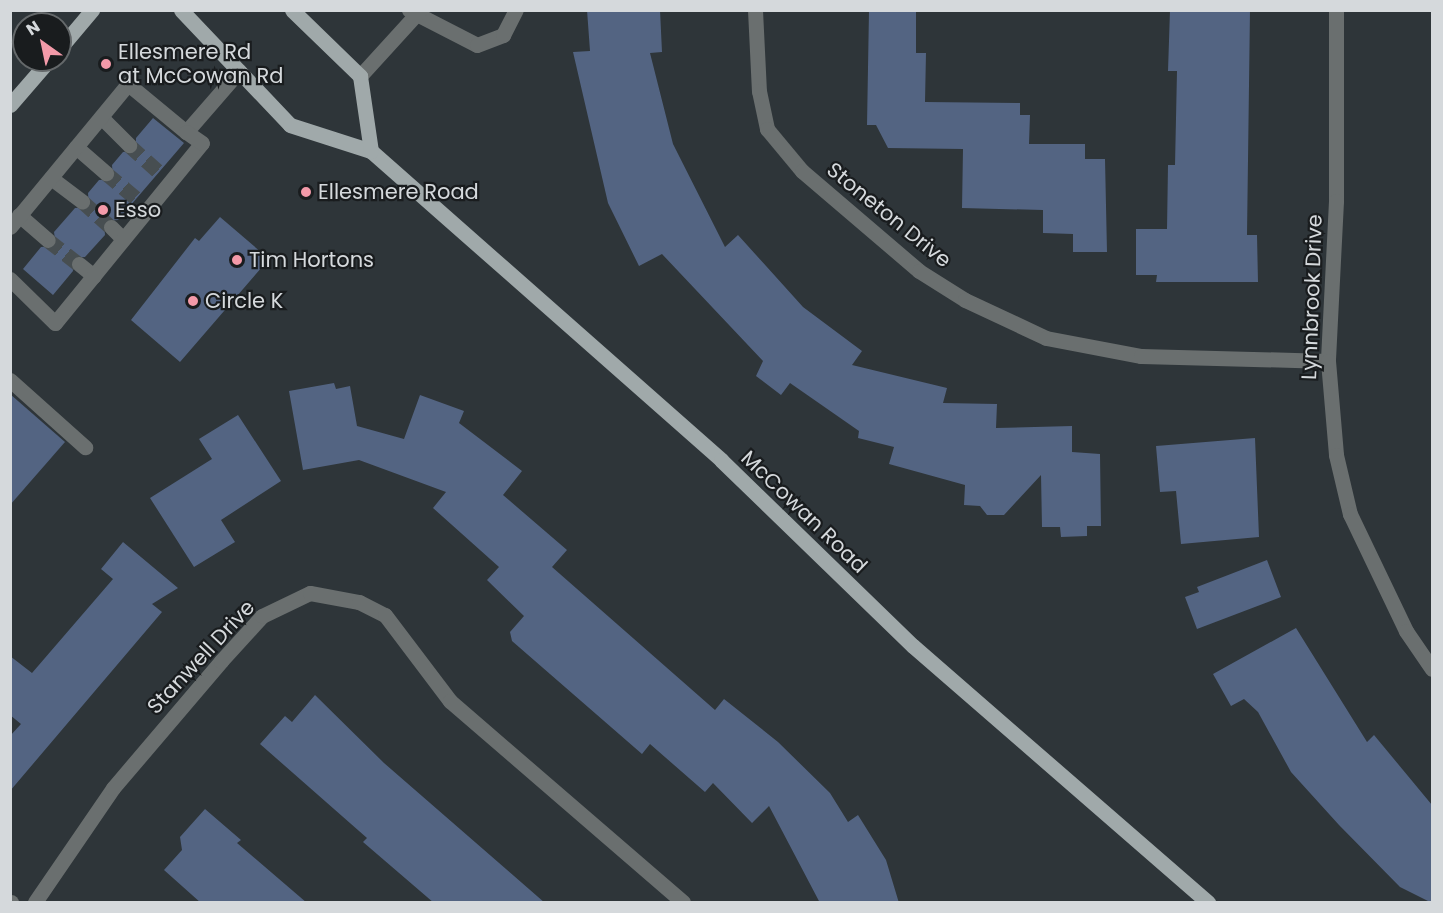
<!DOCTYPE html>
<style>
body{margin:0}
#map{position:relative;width:1443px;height:913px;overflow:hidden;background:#2e3539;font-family:Poppins,sans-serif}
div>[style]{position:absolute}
.building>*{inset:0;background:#536482}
.minor-tunnel>*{height:15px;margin-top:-7.5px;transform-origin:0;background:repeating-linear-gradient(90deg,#474e51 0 15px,transparent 0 23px)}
.minor>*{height:15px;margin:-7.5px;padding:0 7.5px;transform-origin:7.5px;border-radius:7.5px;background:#6a6f6f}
.major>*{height:15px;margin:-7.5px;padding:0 7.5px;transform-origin:7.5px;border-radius:7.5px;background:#a0a9aa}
.dots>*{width:16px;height:16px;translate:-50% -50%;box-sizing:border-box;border:3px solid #191c1e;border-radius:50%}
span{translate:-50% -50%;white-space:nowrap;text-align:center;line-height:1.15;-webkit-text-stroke:4.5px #191c1e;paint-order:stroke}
.poi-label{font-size:21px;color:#d5d9dc}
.left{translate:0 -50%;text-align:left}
.street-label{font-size:21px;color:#d5d9dc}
.frame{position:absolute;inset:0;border:12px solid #d5d9dc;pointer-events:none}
.north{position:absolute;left:12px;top:12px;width:60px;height:60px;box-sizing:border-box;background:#191c1e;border:2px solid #64686a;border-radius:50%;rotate:327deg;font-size:16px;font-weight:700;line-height:24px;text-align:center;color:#d5d9dc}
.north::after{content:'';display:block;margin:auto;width:21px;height:27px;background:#f39aa9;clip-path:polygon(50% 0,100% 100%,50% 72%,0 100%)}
</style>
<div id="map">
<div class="building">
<i style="clip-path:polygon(587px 10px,660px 10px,662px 52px,650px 53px,673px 144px,725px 247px,738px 235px,803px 307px,862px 351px,852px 365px,947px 388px,943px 403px,997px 404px,996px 428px,1072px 426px,1072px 452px,1100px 454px,1101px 526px,1087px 526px,1087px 536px,1061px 537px,1060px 527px,1042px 527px,1041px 475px,1004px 515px,987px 515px,980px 506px,964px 505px,965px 485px,889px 464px,894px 447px,858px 438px,859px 431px,790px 383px,781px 395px,756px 376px,763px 361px,662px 254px,639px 266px,608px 203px,573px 52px,590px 51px)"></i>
<i style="clip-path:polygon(869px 10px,916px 10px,916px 53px,926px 53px,925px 102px,1020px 103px,1020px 115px,1030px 115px,1029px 144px,1085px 144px,1085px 159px,1105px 159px,1107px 252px,1073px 252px,1073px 234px,1043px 233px,1043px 210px,962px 208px,963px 149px,888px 148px,876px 125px,867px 125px)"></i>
<i style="clip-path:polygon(1170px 10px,1250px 10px,1247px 235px,1257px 235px,1258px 282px,1156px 282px,1157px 275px,1136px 275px,1136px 229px,1167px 229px,1168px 165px,1175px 165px,1177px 71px,1168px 71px)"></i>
<i style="clip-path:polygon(153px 118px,184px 143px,118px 220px,104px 221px,105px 235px,85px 257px,72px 258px,73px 271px,53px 295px,23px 269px,41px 247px,56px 246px,54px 232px,75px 208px,89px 207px,88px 193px,99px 180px,113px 180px,112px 165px,123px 152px,136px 151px,136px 138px)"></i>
<i style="clip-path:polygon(220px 217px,269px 259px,180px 362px,131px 320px,195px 238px,199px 241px)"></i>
<i style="clip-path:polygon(334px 383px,336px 389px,350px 386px,357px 426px,404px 439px,420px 395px,464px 411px,459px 423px,522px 471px,503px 495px,567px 550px,552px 567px,715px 710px,724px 699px,778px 742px,830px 793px,848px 822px,858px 815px,886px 860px,899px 903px,820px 903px,769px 806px,752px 823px,713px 783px,705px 792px,650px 744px,642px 754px,512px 641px,510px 632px,524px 616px,487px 580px,499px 567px,433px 508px,446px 492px,359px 460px,303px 470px,289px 391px)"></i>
<i style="clip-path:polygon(10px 394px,65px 442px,10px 505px)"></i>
<i style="clip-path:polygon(238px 415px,281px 481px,221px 520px,235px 542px,194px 567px,150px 498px,212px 459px,199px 439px)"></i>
<i style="clip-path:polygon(1255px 438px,1259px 537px,1181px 544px,1176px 491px,1160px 492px,1156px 446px)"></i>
<i style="clip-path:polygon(123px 542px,178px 588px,152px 604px,162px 612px,10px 791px,10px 736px,21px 724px,10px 715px,10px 656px,32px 673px,113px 579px,101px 569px)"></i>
<i style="clip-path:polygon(1267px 560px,1281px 597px,1197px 629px,1185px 597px,1199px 592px,1197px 587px)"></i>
<i style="clip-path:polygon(1296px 628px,1367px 742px,1374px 735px,1432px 805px,1432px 903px,1400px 887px,1339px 825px,1291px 772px,1258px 712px,1244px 699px,1231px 706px,1213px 674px)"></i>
<i style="clip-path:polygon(315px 695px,384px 763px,545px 903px,434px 903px,363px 842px,367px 838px,260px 744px,285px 716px,292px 722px)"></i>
<i style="clip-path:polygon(205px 809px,241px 840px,237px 843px,307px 903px,201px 903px,164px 870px,182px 850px,180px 837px)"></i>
</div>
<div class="minor-tunnel">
<i style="left:129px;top:145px;width:40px;rotate:42deg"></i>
<i style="left:106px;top:173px;width:39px;rotate:40deg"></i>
<i style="left:82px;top:201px;width:39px;rotate:42deg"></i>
<i style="left:48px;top:240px;width:39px;rotate:38deg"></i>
</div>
<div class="minor">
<i style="left:409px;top:10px;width:76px;rotate:27.2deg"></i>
<i style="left:477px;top:45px;width:28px;rotate:-21deg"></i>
<i style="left:503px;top:35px;width:28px;rotate:-63deg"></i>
<i style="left:755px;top:10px;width:81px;rotate:87.2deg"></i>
<i style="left:759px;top:91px;width:39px;rotate:78deg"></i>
<i style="left:767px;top:129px;width:55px;rotate:50.2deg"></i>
<i style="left:802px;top:171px;width:154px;rotate:40.5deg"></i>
<i style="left:919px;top:271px;width:54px;rotate:32.2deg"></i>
<i style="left:965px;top:300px;width:89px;rotate:25.1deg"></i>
<i style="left:1046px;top:338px;width:97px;rotate:10.7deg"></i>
<i style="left:1141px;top:356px;width:187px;rotate:1.5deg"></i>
<i style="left:1336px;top:10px;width:191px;rotate:90deg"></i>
<i style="left:1336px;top:201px;width:160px;rotate:92.9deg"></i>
<i style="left:1328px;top:361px;width:94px;rotate:85.1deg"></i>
<i style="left:1336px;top:455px;width:61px;rotate:76.7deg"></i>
<i style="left:1350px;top:514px;width:130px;rotate:64.4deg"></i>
<i style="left:1406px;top:631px;width:46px;rotate:55.6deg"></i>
<i style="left:360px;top:76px;width:89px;rotate:-47.7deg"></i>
<i style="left:101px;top:117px;width:40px;rotate:45deg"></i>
<i style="left:76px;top:147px;width:40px;rotate:41deg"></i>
<i style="left:51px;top:178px;width:39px;rotate:37deg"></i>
<i style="left:19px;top:215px;width:38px;rotate:41deg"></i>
<i style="left:10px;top:227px;width:185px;rotate:-50.5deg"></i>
<i style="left:128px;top:84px;width:75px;rotate:39.6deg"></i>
<i style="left:186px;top:132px;width:81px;rotate:-49deg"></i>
<i style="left:111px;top:227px;width:17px;rotate:45deg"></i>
<i style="left:79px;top:264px;width:19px;rotate:39deg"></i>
<i style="left:10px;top:279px;width:63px;rotate:44.4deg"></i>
<i style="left:55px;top:323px;width:232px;rotate:-50.8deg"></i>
<i style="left:202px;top:143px;width:19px;rotate:-145deg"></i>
<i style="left:10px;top:380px;width:101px;rotate:41.8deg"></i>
<i style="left:10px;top:902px;width:1px"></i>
<i style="left:35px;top:902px;width:138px;rotate:-55.6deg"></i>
<i style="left:113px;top:788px;width:167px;rotate:-49.6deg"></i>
<i style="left:221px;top:661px;width:61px;rotate:-47.7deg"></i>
<i style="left:262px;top:616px;width:53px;rotate:-25.6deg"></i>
<i style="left:310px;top:593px;width:50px;rotate:10.4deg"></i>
<i style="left:359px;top:602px;width:29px;rotate:27deg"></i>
<i style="left:385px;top:615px;width:108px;rotate:52.9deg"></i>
<i style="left:450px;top:701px;width:308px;rotate:40.8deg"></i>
</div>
<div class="major">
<i style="left:181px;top:10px;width:158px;rotate:46.5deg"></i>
<i style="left:290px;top:125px;width:85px;rotate:17.8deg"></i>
<i style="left:371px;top:151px;width:467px;rotate:41.4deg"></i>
<i style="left:721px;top:460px;width:267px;rotate:44.1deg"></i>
<i style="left:913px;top:646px;width:391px;rotate:41deg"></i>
<i style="left:292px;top:10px;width:95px;rotate:44.1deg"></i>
<i style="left:360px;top:76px;width:76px;rotate:81.7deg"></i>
<i style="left:60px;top:48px;width:50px;rotate:-49.9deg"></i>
<i style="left:10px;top:105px;width:60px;rotate:-49.1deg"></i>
</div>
<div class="dots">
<i style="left:106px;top:64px;background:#f39aa9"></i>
<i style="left:306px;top:192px;background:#f39aa9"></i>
<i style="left:103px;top:210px;background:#f39aa9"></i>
<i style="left:237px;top:260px;background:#f39aa9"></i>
<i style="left:193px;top:301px;background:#f39aa9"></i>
</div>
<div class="poi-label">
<span class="left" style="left:118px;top:64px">Ellesmere Rd<br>at McCowan Rd</span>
<span class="left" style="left:318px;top:192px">Ellesmere Road</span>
<span class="left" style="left:115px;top:210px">Esso</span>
<span class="left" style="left:249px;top:260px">Tim Hortons</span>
<span class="left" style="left:205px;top:301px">Circle K</span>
</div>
<div class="street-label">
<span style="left:889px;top:215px;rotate:39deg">Stoneton Drive</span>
<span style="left:1312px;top:297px;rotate:-88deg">Lynnbrook Drive</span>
<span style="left:804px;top:512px;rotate:44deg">McCowan Road</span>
<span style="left:201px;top:657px;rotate:-47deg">Stanwell Drive</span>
</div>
<div class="frame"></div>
<div class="north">N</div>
</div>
